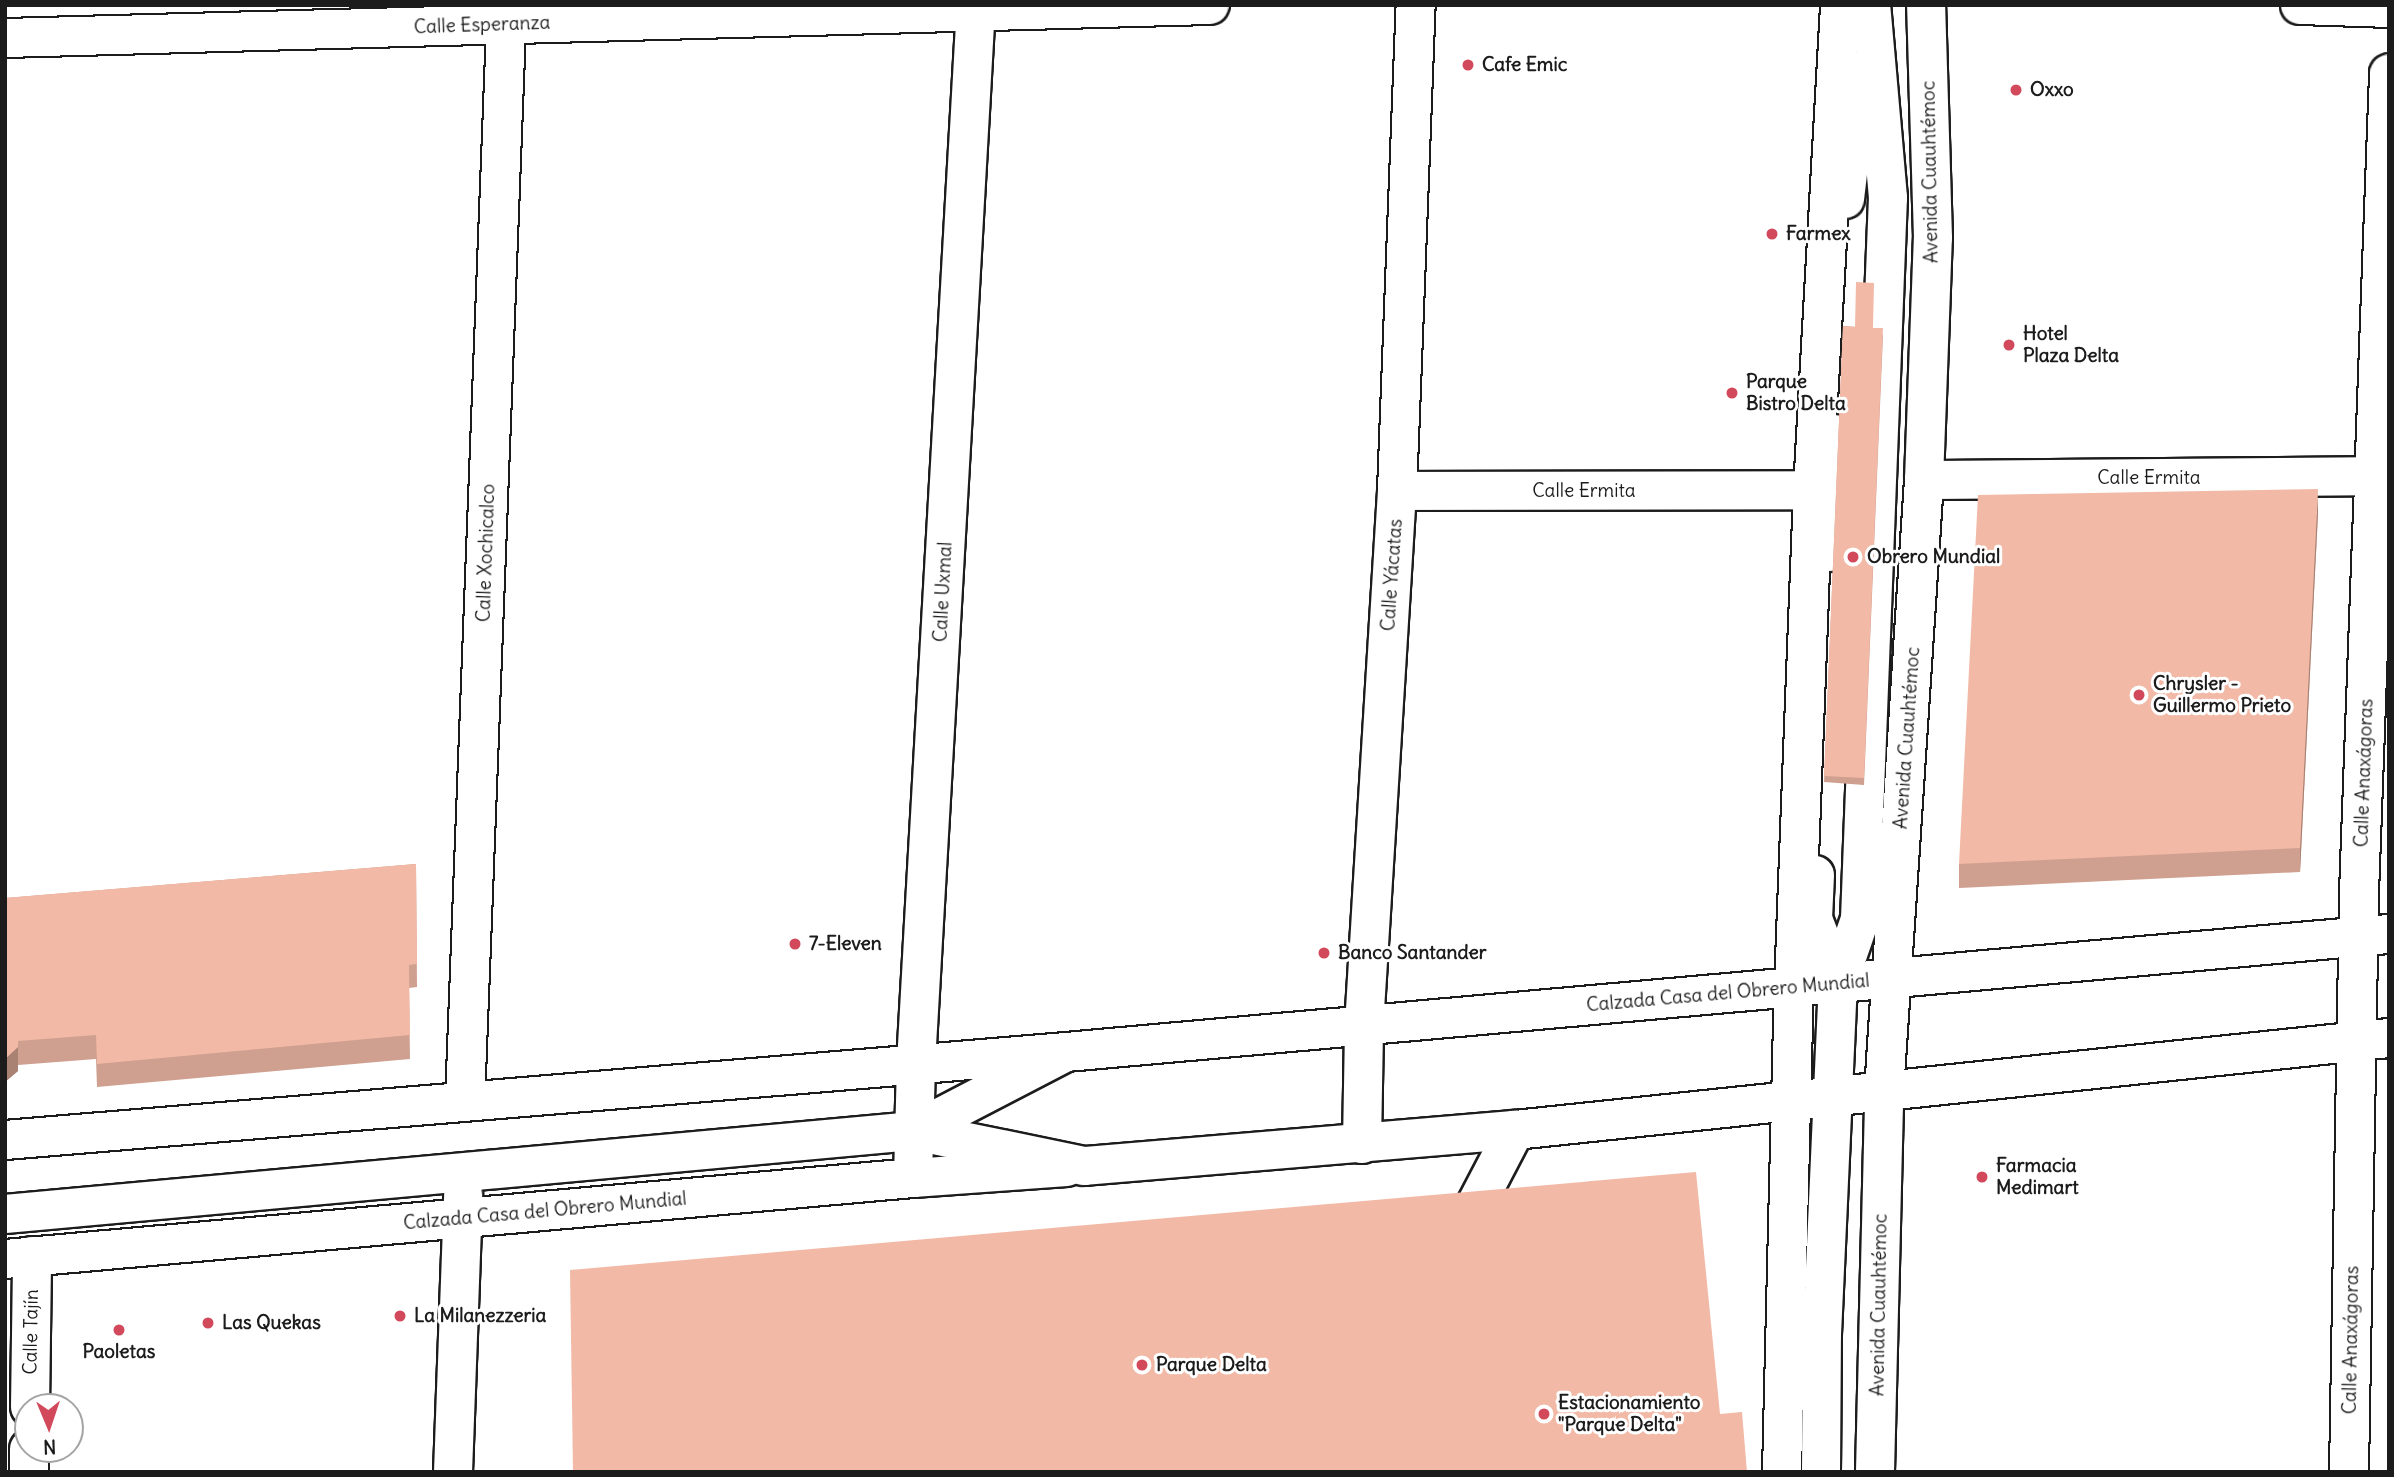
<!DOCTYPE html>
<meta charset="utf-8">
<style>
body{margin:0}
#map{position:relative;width:2394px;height:1477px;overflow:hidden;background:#fff;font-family:Delius,sans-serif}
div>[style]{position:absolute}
.roads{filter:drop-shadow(2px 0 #1c1c1c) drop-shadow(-2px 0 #1c1c1c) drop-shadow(0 2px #1c1c1c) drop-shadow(0 -2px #1c1c1c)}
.minor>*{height:38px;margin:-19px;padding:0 19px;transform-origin:19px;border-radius:19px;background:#fff}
.major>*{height:38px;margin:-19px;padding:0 19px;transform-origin:19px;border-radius:19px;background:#fff}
.wall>*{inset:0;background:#cf9f8f}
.shaded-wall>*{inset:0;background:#a98274}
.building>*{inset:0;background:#f1b9a6}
.dots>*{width:19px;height:19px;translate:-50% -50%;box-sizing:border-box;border:4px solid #fff;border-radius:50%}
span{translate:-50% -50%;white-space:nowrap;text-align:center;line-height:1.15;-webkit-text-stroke:6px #fff;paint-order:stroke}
.street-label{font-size:19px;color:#1c1c1c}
.poi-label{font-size:19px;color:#1c1c1c;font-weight:700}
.left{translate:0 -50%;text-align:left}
.frame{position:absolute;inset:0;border:7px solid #1c1c1c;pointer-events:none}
.north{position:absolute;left:14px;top:1393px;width:70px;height:70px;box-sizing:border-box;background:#fff;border:2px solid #a4a4a4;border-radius:50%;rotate:178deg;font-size:19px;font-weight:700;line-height:28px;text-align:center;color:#1c1c1c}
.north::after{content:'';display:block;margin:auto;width:24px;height:32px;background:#d1495b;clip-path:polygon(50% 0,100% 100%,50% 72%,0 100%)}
</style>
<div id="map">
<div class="roads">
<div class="minor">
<i style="left:2300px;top:5px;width:89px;rotate:1.9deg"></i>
<i style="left:5px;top:38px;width:1205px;rotate:-1.57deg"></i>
<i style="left:1845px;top:199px;width:129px;rotate:-83.3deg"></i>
<i style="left:1924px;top:480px;width:450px;rotate:-0.5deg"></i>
<i style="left:1397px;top:491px;width:416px;rotate:-0.1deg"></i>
<i style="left:1830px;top:552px;width:118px;rotate:-87.6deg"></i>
<i style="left:1815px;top:875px;width:44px;rotate:92.6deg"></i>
<i style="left:1813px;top:919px;width:69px;rotate:68.7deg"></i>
<i style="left:465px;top:1101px;width:1097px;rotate:-87.81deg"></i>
<i style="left:5px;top:1140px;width:1065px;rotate:-4.74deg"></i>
<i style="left:1362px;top:1144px;width:118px;rotate:-89deg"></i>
<i style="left:1364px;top:1026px;width:536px;rotate:-86.47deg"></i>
<i style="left:1397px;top:491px;width:486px;rotate:-87.8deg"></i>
<i style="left:913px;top:1178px;width:115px;rotate:-88.5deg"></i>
<i style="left:916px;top:1063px;width:1060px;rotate:-86.75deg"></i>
<i style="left:1471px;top:1214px;width:95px;rotate:-62.4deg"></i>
<i style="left:5px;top:1259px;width:912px;rotate:-5.1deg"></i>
<i style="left:913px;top:1178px;width:154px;rotate:-4.1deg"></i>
<i style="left:30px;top:1407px;width:151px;rotate:-89.2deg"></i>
<i style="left:29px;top:1472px;width:23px;rotate:-90deg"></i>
<i style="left:453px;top:1472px;width:278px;rotate:-87.9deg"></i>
<i style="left:1821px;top:1472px;width:138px;rotate:-89.6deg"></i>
<i style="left:1822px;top:1334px;width:351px;rotate:-87.4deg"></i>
<i style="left:1838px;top:983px;width:68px;rotate:-71deg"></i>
<i style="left:1860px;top:919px;width:722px;rotate:-87.78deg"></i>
<i style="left:1888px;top:198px;width:194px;rotate:-95deg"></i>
<i style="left:2349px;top:1472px;width:579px;rotate:-89.01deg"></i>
<i style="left:2359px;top:893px;width:820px;rotate:-87.9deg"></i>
</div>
<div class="major">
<i style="left:914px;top:1131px;width:171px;rotate:-27.5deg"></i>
<i style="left:1066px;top:1052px;width:1328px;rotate:-5.1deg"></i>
<i style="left:5px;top:1214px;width:913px;rotate:-5.22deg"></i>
<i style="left:914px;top:1131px;width:174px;rotate:11.6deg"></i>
<i style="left:1084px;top:1166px;width:433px;rotate:-4.8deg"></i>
<i style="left:1515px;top:1130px;width:879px;rotate:-6.01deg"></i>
<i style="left:1782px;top:1472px;width:485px;rotate:-88.6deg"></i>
<i style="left:1794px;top:987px;width:497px;rotate:-87.8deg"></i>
<i style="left:1813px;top:490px;width:486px;rotate:-86.8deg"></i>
<i style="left:1875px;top:1472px;width:381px;rotate:-88.6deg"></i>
<i style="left:1884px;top:1091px;width:612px;rotate:-86.25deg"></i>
<i style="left:1924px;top:480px;width:242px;rotate:-87.9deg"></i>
<i style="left:1933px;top:238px;width:233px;rotate:-91.7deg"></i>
</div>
</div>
<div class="wall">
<i style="clip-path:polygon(1843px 326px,1873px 328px,1883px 335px,1864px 785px,1824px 782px)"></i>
<i style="clip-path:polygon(2318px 513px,2300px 872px,1959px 888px,1959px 864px)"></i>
<i style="clip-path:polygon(416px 864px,417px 987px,409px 988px,410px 1059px,97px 1087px,96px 1059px,18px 1065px,18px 1071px,5px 1082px,5px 898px)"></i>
</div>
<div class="shaded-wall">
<i style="clip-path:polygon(2318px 489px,2318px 513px,2300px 872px,2300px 848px)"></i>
<i style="clip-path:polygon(18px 1047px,18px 1071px,5px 1082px,5px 1059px)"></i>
</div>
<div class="building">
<i style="clip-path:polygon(1856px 282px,1874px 283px,1873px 328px,1883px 328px,1864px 778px,1824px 776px,1843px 326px,1855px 327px)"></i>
<i style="clip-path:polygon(2318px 489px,2300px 848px,1959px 864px,1978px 495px)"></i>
<i style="clip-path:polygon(416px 864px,417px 964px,409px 965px,410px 1035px,97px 1064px,96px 1035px,18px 1041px,18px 1047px,5px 1059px,5px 898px)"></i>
<i style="clip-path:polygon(1696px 1172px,1720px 1414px,1742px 1412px,1747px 1472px,573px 1472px,570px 1270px)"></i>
</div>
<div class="dots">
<i style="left:1468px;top:65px;background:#d1495b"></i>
<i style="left:2016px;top:90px;background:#d1495b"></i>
<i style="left:1772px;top:234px;background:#d1495b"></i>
<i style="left:2009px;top:345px;background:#d1495b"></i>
<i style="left:1732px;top:393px;background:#d1495b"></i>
<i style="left:1853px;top:557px;background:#d1495b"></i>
<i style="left:2139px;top:695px;background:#d1495b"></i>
<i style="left:795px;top:944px;background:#d1495b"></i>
<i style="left:1324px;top:953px;background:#d1495b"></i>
<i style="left:1982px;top:1177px;background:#d1495b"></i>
<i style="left:400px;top:1316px;background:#d1495b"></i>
<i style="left:208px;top:1323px;background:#d1495b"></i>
<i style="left:119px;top:1330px;background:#d1495b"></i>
<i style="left:1142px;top:1365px;background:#d1495b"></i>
<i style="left:1544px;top:1414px;background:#d1495b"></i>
</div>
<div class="street-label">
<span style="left:482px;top:25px;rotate:-2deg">Calle Esperanza</span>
<span style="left:1930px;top:172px;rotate:-91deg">Avenida Cuauhtémoc</span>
<span style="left:2149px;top:478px">Calle Ermita</span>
<span style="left:1584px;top:491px">Calle Ermita</span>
<span style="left:486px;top:553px;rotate:-88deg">Calle Xochicalco</span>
<span style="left:1392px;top:575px;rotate:-86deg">Calle Yácatas</span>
<span style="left:943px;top:592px;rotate:-87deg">Calle Uxmal</span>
<span style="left:1907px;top:738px;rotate:-86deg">Avenida Cuauhtémoc</span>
<span style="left:2364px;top:773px;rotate:-88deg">Calle Anaxágoras</span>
<span style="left:1728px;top:993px;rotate:-5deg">Calzada Casa del Obrero Mundial</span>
<span style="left:545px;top:1211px;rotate:-5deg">Calzada Casa del Obrero Mundial</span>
<span style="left:1879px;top:1305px;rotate:-89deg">Avenida Cuauhtémoc</span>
<span style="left:31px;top:1332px;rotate:-89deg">Calle Tajín</span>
<span style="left:2351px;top:1340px;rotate:-89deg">Calle Anaxágoras</span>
</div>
<div class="poi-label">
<span class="left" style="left:1482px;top:65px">Cafe Emic</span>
<span class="left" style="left:2030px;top:90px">Oxxo</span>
<span class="left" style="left:1786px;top:234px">Farmex</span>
<span class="left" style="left:2023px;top:345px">Hotel<br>Plaza Delta</span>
<span class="left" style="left:1746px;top:393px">Parque<br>Bistro Delta</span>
<span class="left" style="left:1867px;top:557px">Obrero Mundial</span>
<span class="left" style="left:2153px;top:695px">Chrysler -<br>Guillermo Prieto</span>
<span class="left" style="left:809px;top:944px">7-Eleven</span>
<span class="left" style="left:1338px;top:953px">Banco Santander</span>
<span class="left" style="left:1996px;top:1177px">Farmacia<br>Medimart</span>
<span class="left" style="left:414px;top:1316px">La Milanezzeria</span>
<span class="left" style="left:222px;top:1323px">Las Quekas</span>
<span style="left:119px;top:1352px">Paoletas</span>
<span class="left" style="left:1156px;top:1365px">Parque Delta</span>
<span class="left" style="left:1558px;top:1414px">Estacionamiento<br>"Parque Delta"</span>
</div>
<div class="frame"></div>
<div class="north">N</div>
</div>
